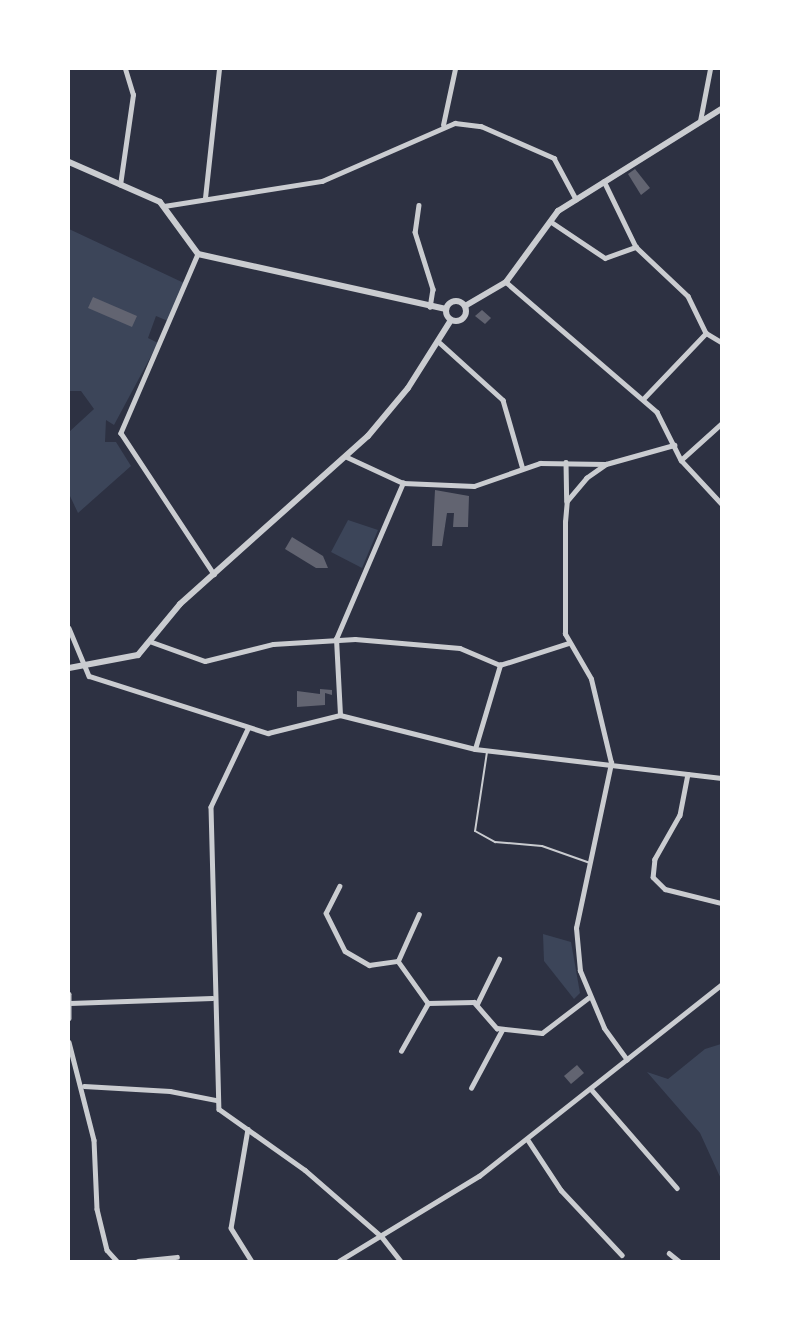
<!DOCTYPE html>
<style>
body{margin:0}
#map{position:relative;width:790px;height:1330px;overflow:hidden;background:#2d3142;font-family:Arial,sans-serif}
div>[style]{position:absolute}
.green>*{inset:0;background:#3c4559}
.building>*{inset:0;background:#626471}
.service>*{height:2px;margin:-1px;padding:0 1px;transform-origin:1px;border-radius:1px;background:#caccd0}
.minor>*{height:4.5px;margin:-2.25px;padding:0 2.25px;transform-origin:2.25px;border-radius:2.25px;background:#caccd0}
.tertiary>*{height:6px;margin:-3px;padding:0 3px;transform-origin:3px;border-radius:3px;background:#caccd0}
.tertiary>.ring{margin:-3px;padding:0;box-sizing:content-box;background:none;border:6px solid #caccd0;border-radius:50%}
span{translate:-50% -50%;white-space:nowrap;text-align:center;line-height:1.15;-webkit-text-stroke:4.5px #fff;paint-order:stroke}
.frame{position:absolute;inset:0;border:70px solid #fff;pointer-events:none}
</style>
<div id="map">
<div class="green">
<i style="clip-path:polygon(69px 229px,184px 283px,168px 321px,156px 316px,148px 338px,158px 343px,114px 425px,106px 420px,105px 442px,116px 442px,131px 466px,78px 513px,69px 494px,69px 432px,94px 409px,81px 391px,69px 391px)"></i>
<i style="clip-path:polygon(348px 520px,378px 530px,362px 568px,331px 552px)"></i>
<i style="clip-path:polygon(543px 934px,571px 942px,580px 993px,574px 999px,544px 961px)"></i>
<i style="clip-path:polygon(721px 1044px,721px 1179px,700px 1133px,647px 1072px,668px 1079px,705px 1049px)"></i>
</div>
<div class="building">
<i style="clip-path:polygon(635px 169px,650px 188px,641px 195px,628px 174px)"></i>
<i style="clip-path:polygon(93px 297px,137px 316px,132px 327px,88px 308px)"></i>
<i style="clip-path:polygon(482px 310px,491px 318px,485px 324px,475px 316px)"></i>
<i style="clip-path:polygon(435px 490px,469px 496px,468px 527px,453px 527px,454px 513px,447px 513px,442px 546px,432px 546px)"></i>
<i style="clip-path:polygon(292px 537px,323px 556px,328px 568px,316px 568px,285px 549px)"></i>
<i style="clip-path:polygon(320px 689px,332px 690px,332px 695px,325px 693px,325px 705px,297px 707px,297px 691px,320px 694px)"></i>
<i style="clip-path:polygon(577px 1065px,584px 1073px,571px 1084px,564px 1076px)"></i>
</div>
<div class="service">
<i style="left:487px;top:752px;width:80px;rotate:98.6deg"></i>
<i style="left:475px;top:831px;width:23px;rotate:29deg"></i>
<i style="left:495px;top:842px;width:47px;rotate:4.9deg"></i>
<i style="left:542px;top:846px;width:51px;rotate:19.5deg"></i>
</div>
<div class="minor">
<i style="left:700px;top:121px;width:53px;rotate:-79.1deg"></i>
<i style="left:443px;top:125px;width:57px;rotate:-77.9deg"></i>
<i style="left:604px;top:181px;width:73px;rotate:64.1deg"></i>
<i style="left:636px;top:247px;width:71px;rotate:43.3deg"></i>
<i style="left:688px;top:296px;width:41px;rotate:64.1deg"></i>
<i style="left:706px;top:333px;width:17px;rotate:31deg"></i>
<i style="left:120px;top:185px;width:91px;rotate:-81.8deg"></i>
<i style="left:133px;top:95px;width:27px;rotate:-107deg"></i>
<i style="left:205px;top:198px;width:130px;rotate:-83.8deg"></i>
<i style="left:419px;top:205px;width:27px;rotate:98deg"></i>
<i style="left:415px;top:232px;width:60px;rotate:72.5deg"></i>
<i style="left:433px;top:289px;width:18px;rotate:99deg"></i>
<i style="left:164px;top:206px;width:160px;rotate:-9deg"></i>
<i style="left:322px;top:181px;width:145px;rotate:-23.6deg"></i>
<i style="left:455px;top:123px;width:26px;rotate:7deg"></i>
<i style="left:481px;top:126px;width:80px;rotate:23.7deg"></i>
<i style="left:554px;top:158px;width:47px;rotate:61.8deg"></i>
<i style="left:550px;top:221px;width:66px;rotate:33.9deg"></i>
<i style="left:605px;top:258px;width:33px;rotate:-20deg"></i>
<i style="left:198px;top:254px;width:195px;rotate:113.3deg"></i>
<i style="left:121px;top:433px;width:169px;rotate:56.6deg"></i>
<i style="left:506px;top:282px;width:199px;rotate:40.7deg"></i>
<i style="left:657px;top:412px;width:54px;rotate:63.4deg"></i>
<i style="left:681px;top:460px;width:59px;rotate:47.1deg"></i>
<i style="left:440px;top:343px;width:85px;rotate:42.1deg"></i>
<i style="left:503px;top:400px;width:69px;rotate:73.9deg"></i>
<i style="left:643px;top:399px;width:91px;rotate:-46.3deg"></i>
<i style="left:347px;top:457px;width:62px;rotate:24.9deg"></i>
<i style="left:403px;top:483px;width:71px;rotate:2.4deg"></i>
<i style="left:474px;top:486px;width:70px;rotate:-19.2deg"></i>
<i style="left:540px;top:463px;width:65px;rotate:0.9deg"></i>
<i style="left:681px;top:460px;width:54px;rotate:-42deg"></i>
<i style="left:566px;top:462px;width:39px;rotate:89deg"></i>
<i style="left:69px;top:628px;width:52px;rotate:67.4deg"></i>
<i style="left:89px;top:676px;width:188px;rotate:17.7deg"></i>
<i style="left:268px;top:733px;width:74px;rotate:-14deg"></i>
<i style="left:340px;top:715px;width:139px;rotate:14.1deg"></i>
<i style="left:475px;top:749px;width:248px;rotate:6.7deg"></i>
<i style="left:152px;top:642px;width:56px;rotate:19.7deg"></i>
<i style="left:205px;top:661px;width:70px;rotate:-14deg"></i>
<i style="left:273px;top:644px;width:82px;rotate:-3.5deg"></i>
<i style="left:355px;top:639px;width:105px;rotate:4.9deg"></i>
<i style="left:460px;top:648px;width:43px;rotate:23deg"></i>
<i style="left:500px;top:665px;width:72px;rotate:-17.7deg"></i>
<i style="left:340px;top:715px;width:76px;rotate:-93deg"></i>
<i style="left:336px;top:639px;width:170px;rotate:-66.8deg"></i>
<i style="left:248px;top:729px;width:86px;rotate:115.4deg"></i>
<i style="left:211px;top:807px;width:302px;rotate:88.5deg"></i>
<i style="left:219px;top:1109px;width:105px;rotate:35.3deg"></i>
<i style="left:305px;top:1170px;width:102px;rotate:41deg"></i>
<i style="left:382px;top:1237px;width:31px;rotate:52deg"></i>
<i style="left:475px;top:749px;width:88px;rotate:-73.4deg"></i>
<i style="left:688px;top:774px;width:42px;rotate:101deg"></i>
<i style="left:680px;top:815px;width:51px;rotate:119.6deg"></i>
<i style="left:655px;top:859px;width:18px;rotate:96deg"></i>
<i style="left:653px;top:877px;width:17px;rotate:45deg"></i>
<i style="left:665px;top:889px;width:58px;rotate:14deg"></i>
<i style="left:340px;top:886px;width:30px;rotate:117deg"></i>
<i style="left:326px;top:913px;width:42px;rotate:63.4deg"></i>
<i style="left:345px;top:951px;width:28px;rotate:30deg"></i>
<i style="left:369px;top:965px;width:29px;rotate:-8deg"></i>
<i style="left:398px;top:961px;width:52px;rotate:54.5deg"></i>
<i style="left:428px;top:1003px;width:46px;rotate:-1.2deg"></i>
<i style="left:474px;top:1002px;width:35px;rotate:49deg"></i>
<i style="left:497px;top:1028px;width:45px;rotate:6.3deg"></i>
<i style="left:542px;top:1033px;width:58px;rotate:-37.3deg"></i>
<i style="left:398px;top:961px;width:51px;rotate:-65.9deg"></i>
<i style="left:69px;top:994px;width:24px;rotate:90deg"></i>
<i style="left:70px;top:1003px;width:142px;rotate:-2deg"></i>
<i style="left:477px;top:1004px;width:50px;rotate:-63.9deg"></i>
<i style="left:69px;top:1042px;width:101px;rotate:75.7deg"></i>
<i style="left:94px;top:1140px;width:69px;rotate:87.5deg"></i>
<i style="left:97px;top:1209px;width:42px;rotate:76.3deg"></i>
<i style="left:107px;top:1250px;width:15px;rotate:48deg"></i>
<i style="left:401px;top:1051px;width:55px;rotate:-60.6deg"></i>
<i style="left:627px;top:1060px;width:39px;rotate:-126deg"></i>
<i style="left:604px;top:1028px;width:62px;rotate:-112.8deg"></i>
<i style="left:580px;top:971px;width:43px;rotate:-95.3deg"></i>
<i style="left:576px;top:928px;width:169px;rotate:-78deg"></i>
<i style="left:611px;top:763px;width:86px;rotate:-103.4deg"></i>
<i style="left:591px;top:679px;width:52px;rotate:-120deg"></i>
<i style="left:565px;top:634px;width:112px;rotate:-90deg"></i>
<i style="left:565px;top:522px;width:21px;rotate:-85deg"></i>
<i style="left:567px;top:501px;width:30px;rotate:-50deg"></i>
<i style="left:586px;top:478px;width:24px;rotate:-35deg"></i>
<i style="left:606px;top:464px;width:71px;rotate:-15.6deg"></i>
<i style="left:84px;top:1086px;width:86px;rotate:3.3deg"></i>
<i style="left:170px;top:1091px;width:47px;rotate:11.1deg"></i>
<i style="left:471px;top:1088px;width:66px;rotate:-61.9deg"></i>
<i style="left:591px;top:1089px;width:131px;rotate:49deg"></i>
<i style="left:248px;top:1129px;width:100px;rotate:99.7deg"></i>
<i style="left:231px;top:1228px;width:39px;rotate:58deg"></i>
<i style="left:528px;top:1140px;width:60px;rotate:56.6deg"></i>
<i style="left:561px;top:1190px;width:89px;rotate:46.8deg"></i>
<i style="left:669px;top:1253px;width:13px;rotate:39deg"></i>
<i style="left:138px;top:1261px;width:39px;rotate:-6deg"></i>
<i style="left:339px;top:1261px;width:164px;rotate:-31.3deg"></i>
<i style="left:479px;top:1176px;width:308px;rotate:-38.3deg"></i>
</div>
<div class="tertiary">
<i style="left:69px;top:162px;width:99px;rotate:23.7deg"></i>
<i style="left:160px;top:202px;width:64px;rotate:53.8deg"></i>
<i style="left:198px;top:254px;width:254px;rotate:12.5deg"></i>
<i class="ring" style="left:446px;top:301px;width:14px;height:14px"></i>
<i style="left:465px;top:306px;width:48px;rotate:-30.3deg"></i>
<i style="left:506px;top:282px;width:88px;rotate:-53.8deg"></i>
<i style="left:558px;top:211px;width:192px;rotate:-32deg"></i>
<i style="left:69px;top:668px;width:70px;rotate:-10.7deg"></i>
<i style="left:138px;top:655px;width:66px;rotate:-50.5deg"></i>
<i style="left:180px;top:604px;width:252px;rotate:-41.8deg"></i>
<i style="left:368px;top:436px;width:62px;rotate:-50.2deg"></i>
<i style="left:408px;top:388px;width:80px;rotate:-57.7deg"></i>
</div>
<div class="frame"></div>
</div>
